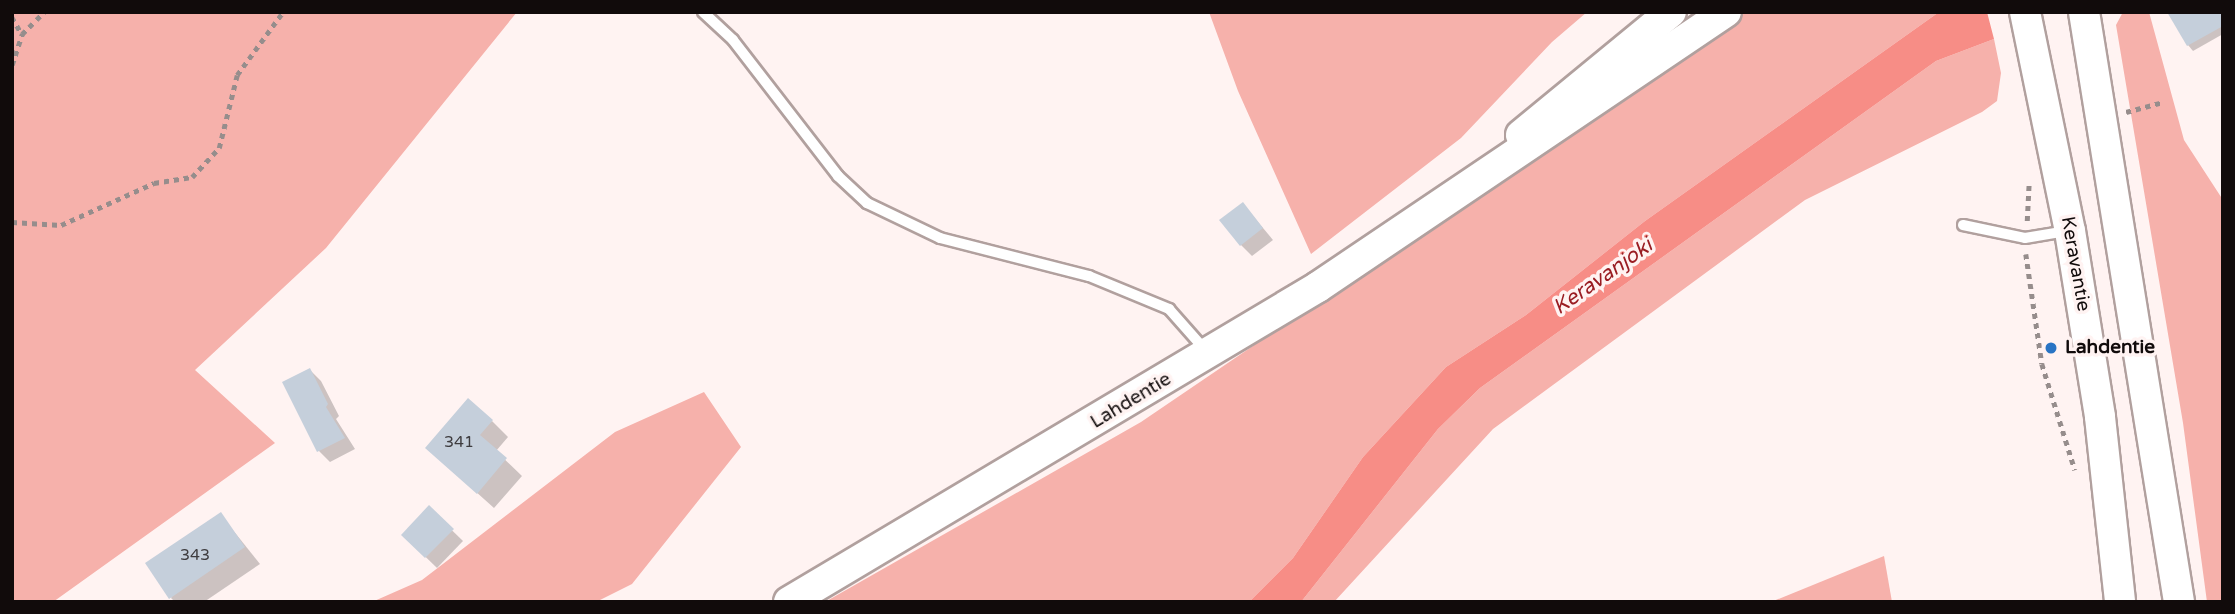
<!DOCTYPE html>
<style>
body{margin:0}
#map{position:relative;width:2235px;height:614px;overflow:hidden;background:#fff3f2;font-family:"Varela Round",sans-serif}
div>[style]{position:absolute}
.green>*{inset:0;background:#f6b1ab}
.water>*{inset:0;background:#f78d86}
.shadow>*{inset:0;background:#0003}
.building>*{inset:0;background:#c5cfdb}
.path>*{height:4.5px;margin-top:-2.25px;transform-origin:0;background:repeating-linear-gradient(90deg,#968d8c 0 5px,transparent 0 10px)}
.roads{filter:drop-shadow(2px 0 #b1a09e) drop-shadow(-2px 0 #b1a09e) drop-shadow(0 2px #b1a09e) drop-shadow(0 -2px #b1a09e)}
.lane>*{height:10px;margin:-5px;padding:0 5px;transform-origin:5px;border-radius:5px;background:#fff}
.secondary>*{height:30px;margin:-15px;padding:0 15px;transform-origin:15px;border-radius:15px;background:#fff}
.dots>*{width:19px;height:19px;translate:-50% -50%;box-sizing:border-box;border:4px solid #fff3f2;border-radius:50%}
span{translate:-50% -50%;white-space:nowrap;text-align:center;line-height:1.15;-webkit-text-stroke:7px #fff3f2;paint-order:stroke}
.number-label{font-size:16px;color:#3e3c3f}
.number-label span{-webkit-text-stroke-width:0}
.street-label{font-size:19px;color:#110b0b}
.poi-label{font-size:19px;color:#110b0b;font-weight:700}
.left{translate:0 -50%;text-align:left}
.water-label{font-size:21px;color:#9a1d23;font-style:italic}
.frame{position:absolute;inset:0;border:14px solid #110b0b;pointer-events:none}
</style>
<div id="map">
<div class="green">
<i style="clip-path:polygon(12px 12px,517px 12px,326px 248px,195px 370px,275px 443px,53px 602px,12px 602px)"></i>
<i style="clip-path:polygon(1209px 12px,1587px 12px,1552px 42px,1461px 138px,1311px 254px,1238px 91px)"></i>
<i style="clip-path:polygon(1745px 12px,1939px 12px,1645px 221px,1526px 315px,1446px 367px,1363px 457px,1293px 558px,1249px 602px,825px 602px,1141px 422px)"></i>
<i style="clip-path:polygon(2123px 12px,2149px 12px,2184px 140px,2223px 200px,2223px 602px,2207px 602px,2183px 423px,2116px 25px)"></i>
<i style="clip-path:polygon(1994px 39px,2001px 73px,1997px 101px,1982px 112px,1805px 200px,1493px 429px,1334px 602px,1301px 602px,1438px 429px,1480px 388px,1936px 61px)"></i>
<i style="clip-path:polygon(704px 392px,741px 447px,632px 584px,596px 602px,372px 602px,422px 580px,615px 432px)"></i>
<i style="clip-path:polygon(1884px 556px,1892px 602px,1771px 602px)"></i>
</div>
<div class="water">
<i style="clip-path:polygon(1939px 12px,1987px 12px,1994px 39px,1936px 61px,1480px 388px,1438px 429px,1301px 602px,1249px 602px,1293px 558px,1363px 457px,1446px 367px,1526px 315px,1645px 221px)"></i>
</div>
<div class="shadow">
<i style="clip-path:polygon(2223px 12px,2223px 34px,2193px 51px,2188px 45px)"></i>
<i style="clip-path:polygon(1243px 204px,1273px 240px,1252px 256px,1241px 245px)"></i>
<i style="clip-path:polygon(310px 370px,321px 381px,339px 416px,336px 419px,355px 449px,330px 462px,319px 451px)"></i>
<i style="clip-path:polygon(492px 421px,508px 437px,496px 451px,522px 476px,494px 508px,427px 448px)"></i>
<i style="clip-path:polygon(429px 508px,463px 541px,437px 568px,403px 535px)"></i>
<i style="clip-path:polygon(220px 514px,260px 564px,204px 602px,175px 602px,171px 598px)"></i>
</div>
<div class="building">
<i style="clip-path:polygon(2167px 12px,2223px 12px,2223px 26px,2187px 46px)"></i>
<i style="clip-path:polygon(1243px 202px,1263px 228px,1240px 246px,1219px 220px)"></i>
<i style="clip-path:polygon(310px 368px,328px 404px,326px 407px,345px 438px,317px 452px,282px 382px)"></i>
<i style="clip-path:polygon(468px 398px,493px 420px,480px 435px,507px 458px,477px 494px,425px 448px)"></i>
<i style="clip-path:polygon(429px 505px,454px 529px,425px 558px,401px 535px)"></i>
<i style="clip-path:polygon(221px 512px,245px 547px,169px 599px,145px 563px)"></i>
</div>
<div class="path">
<i style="left:12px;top:17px;width:20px;rotate:60deg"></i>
<i style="left:22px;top:34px;width:31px;rotate:-45deg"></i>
<i style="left:12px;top:65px;width:33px;rotate:-72deg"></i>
<i style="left:2126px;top:112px;width:38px;rotate:-15deg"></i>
<i style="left:2027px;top:221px;width:40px;rotate:-87.1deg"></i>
<i style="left:12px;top:222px;width:49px;rotate:3.5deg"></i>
<i style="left:61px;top:225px;width:102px;rotate:-24.3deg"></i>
<i style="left:154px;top:183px;width:38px;rotate:-9deg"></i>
<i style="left:192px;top:177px;width:40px;rotate:-47deg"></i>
<i style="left:219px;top:148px;width:75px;rotate:-76.1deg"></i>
<i style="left:237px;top:75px;width:78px;rotate:-53.9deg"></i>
<i style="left:2026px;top:254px;width:111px;rotate:81.7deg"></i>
<i style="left:2042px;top:364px;width:111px;rotate:72.7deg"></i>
</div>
<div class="roads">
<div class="lane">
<i style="left:703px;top:12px;width:41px;rotate:43deg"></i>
<i style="left:733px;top:40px;width:172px;rotate:52.3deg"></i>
<i style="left:838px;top:176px;width:40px;rotate:43deg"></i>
<i style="left:867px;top:203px;width:81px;rotate:25.6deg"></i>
<i style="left:940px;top:238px;width:154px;rotate:14.3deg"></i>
<i style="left:1089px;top:276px;width:87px;rotate:22.4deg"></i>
<i style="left:1169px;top:309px;width:57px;rotate:48.5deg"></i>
<i style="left:1963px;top:225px;width:63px;rotate:11.8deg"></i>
<i style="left:2025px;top:238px;width:43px;rotate:-9.5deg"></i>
</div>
<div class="secondary">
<i style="left:2025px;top:12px;width:224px;rotate:78.4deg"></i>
<i style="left:2070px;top:231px;width:188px;rotate:80.8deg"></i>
<i style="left:2100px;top:417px;width:186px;rotate:83.8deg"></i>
<i style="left:2084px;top:12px;width:598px;rotate:80.85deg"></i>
<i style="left:1521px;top:135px;width:194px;rotate:-39.4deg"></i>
<i style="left:789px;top:602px;width:616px;rotate:-30.77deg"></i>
<i style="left:1318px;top:287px;width:492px;rotate:-34deg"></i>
</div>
</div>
<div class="dots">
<i style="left:2051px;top:348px;background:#2974c4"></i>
</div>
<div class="number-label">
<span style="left:459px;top:442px">341</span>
<span style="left:195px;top:555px">343</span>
</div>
<div class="street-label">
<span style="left:2075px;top:264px;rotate:80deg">Keravantie</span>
<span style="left:1131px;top:401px;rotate:-31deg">Lahdentie</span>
</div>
<div class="poi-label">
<span class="left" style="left:2065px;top:348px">Lahdentie</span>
</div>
<div class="water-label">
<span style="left:1603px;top:277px;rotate:-35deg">Keravanjoki</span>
</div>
<div class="frame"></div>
</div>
